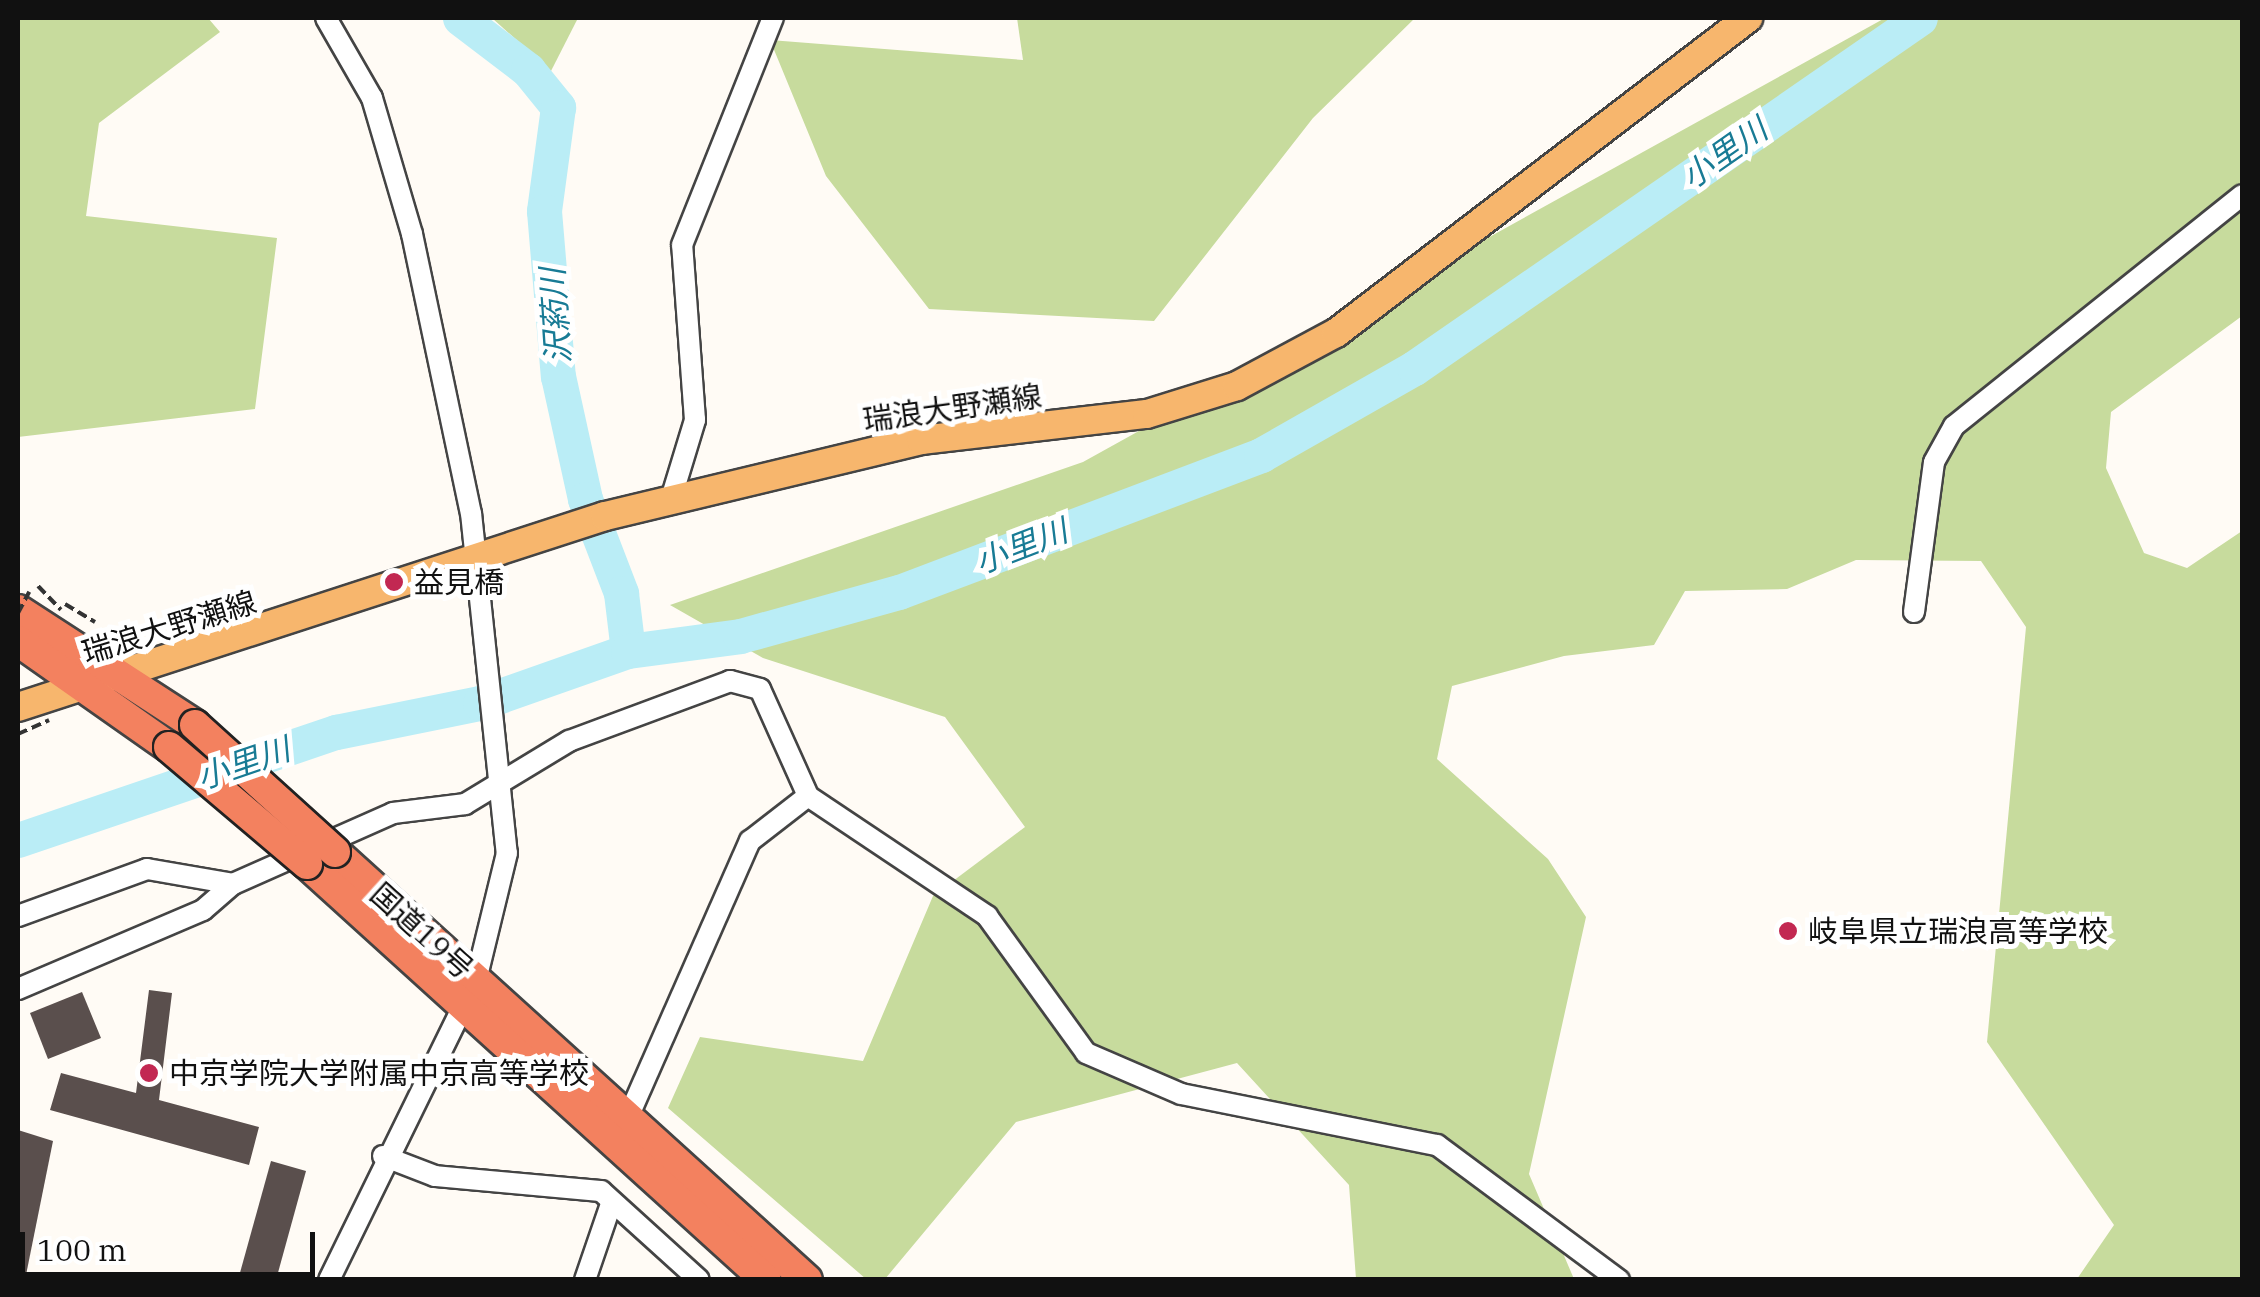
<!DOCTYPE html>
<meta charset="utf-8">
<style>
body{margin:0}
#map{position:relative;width:2260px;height:1297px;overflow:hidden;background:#fffbf5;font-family:"IBM Plex Serif","Noto Sans JP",serif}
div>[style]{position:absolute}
.forest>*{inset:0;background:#c7db9d}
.river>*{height:35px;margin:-17.5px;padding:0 17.5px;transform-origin:17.5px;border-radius:17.5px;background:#baedf6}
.building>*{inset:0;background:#5a4f4d}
.path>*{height:4px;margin-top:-2px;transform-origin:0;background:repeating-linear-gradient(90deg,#333 0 10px,transparent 0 15px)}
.roads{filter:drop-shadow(2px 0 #444) drop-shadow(-2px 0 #444) drop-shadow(0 2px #444) drop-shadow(0 -2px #444)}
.minor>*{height:20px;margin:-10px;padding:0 10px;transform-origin:10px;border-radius:10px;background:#fff}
.major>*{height:28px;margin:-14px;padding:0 14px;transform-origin:14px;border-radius:14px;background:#f7b66d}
.highway>*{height:30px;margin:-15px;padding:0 15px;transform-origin:15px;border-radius:15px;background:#f3815f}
.path-bridge>*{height:4px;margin-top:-2px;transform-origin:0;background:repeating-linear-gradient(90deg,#333 0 10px,transparent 0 15px)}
.bridges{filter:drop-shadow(2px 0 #222) drop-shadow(-2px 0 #222) drop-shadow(0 2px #222) drop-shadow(0 -2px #222)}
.highway-bridge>*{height:30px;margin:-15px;padding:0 15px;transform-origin:15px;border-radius:15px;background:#f3815f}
.dots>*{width:28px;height:28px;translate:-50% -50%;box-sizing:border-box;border:5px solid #fff;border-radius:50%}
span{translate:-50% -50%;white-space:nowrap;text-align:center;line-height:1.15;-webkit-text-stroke:10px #fff;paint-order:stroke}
.street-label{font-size:30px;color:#111}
.poi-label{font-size:30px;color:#111}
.left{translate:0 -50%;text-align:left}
.water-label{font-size:32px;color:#187b95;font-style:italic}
.frame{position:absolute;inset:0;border:20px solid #111;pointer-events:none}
.scale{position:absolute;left:20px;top:1232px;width:295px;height:45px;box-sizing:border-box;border:5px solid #111;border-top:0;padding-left:12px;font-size:30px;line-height:35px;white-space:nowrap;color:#111;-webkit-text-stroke:8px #fff;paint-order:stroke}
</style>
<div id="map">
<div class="forest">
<i style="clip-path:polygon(18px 18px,208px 18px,220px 32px,99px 123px,86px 216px,277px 238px,255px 409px,18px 437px)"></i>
<i style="clip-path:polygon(492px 18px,578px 18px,551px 71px)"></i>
<i style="clip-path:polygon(1017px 18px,1415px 18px,1313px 118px,1154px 321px,929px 309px,826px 176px,770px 40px,1023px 60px)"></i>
<i style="clip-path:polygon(1885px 18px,2242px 18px,2242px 316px,2111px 412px,2106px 468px,2144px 553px,2187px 568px,2242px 531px,2242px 1279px,2077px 1279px,2114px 1225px,1987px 1042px,2026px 627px,1981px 561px,1856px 560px,1787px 589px,1685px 591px,1654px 645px,1564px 656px,1452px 686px,1437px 759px,1548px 859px,1586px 917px,1529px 1174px,1574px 1279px,1356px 1279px,1349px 1185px,1237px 1063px,1016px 1122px,885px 1279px,866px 1279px,668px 1108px,700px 1037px,863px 1061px,933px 896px,1025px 827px,945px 717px,763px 658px,670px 605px,1083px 462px)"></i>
</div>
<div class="river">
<i style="left:460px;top:18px;width:86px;rotate:37.4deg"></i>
<i style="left:528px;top:70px;width:48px;rotate:51deg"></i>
<i style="left:558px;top:107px;width:105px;rotate:97.7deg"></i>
<i style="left:544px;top:211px;width:166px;rotate:85.2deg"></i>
<i style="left:558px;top:376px;width:126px;rotate:77.6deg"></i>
<i style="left:585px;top:499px;width:101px;rotate:69deg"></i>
<i style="left:621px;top:593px;width:58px;rotate:83.1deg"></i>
<i style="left:18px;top:840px;width:336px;rotate:-18.8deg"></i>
<i style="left:336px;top:732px;width:147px;rotate:-11.4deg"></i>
<i style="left:480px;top:703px;width:157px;rotate:-19.4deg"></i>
<i style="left:628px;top:651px;width:113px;rotate:-7.6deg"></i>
<i style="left:740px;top:636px;width:165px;rotate:-15.5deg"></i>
<i style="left:899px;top:592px;width:387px;rotate:-20.7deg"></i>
<i style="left:1261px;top:455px;width:176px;rotate:-29.6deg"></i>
<i style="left:1414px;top:368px;width:615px;rotate:-34.67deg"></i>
</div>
<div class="building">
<i style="clip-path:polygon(149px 990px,172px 993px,159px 1100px,259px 1127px,249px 1165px,50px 1110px,61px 1073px,136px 1093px)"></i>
<i style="clip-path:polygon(82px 992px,101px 1038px,48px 1059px,30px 1013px)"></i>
<i style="clip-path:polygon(18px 1130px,53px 1141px,25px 1280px,18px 1280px)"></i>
<i style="clip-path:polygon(271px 1161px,306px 1171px,276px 1280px,238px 1280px)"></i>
</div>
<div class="path">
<i style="left:38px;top:586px;width:33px;rotate:46deg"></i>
<i style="left:65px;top:604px;width:35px;rotate:31deg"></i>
<i style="left:18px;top:734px;width:34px;rotate:-24deg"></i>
</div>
<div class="roads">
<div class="minor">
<i style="left:326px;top:18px;width:92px;rotate:60.1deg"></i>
<i style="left:372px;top:98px;width:142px;rotate:73.6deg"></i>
<i style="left:412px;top:234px;width:285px;rotate:78.1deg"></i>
<i style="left:471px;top:513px;width:342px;rotate:84deg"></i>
<i style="left:507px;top:853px;width:131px;rotate:103.7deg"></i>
<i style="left:476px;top:980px;width:334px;rotate:116.1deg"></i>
<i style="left:671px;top:499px;width:83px;rotate:-73.1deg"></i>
<i style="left:695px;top:420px;width:175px;rotate:-94.2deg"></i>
<i style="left:682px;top:245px;width:245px;rotate:-68.2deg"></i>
<i style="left:1914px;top:612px;width:151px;rotate:-82.4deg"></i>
<i style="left:1934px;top:462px;width:41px;rotate:-60.9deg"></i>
<i style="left:1954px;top:426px;width:369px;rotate:-38.7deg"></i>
<i style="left:18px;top:916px;width:137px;rotate:-20deg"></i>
<i style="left:147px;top:869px;width:87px;rotate:9.9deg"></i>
<i style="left:18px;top:989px;width:201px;rotate:-23.1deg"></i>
<i style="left:203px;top:910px;width:40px;rotate:-41deg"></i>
<i style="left:233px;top:884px;width:175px;rotate:-23.9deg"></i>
<i style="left:393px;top:813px;width:73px;rotate:-7.1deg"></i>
<i style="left:465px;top:804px;width:122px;rotate:-31.2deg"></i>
<i style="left:569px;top:741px;width:172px;rotate:-20.4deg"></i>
<i style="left:730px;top:681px;width:31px;rotate:15deg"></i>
<i style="left:760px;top:689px;width:117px;rotate:65.8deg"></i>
<i style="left:808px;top:796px;width:216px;rotate:33.8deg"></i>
<i style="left:987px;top:916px;width:169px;rotate:54.1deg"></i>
<i style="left:1086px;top:1053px;width:103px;rotate:23.3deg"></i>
<i style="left:1181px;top:1094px;width:261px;rotate:11.3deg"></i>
<i style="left:1437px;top:1145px;width:227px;rotate:36.6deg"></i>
<i style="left:629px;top:1115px;width:300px;rotate:-66.2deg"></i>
<i style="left:750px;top:841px;width:73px;rotate:-37.8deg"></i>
<i style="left:383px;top:1156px;width:56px;rotate:21deg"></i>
<i style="left:435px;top:1176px;width:167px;rotate:5.2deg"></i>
<i style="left:601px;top:1191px;width:132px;rotate:42.2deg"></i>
<i style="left:585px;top:1280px;width:83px;rotate:-71.1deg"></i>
</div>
<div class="major">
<i style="left:18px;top:707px;width:617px;rotate:-18.02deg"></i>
<i style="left:605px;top:516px;width:325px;rotate:-13.5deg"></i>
<i style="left:921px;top:440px;width:227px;rotate:-6.6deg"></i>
<i style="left:1147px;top:414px;width:94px;rotate:-17.3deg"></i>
<i style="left:1237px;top:386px;width:112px;rotate:-28.2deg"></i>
<i style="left:1336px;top:333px;width:519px;rotate:-37.4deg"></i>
</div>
<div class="highway">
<i style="left:18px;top:610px;width:211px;rotate:33deg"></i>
<i style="left:18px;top:641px;width:184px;rotate:35.1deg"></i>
<i style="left:335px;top:852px;width:637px;rotate:42.2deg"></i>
<i style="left:307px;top:864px;width:619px;rotate:42.19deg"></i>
</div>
</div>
<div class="path-bridge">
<i style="left:18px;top:613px;width:24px;rotate:-62deg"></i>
</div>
<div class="bridges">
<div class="highway-bridge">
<i style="left:195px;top:725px;width:189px;rotate:42.2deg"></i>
<i style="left:169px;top:747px;width:181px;rotate:40.3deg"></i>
</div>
</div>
<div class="dots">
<i style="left:394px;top:582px;background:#c22852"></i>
<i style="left:1788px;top:931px;background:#c22852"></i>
<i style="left:149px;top:1073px;background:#c22852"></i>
</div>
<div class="street-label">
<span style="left:952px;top:408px;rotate:-8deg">瑞浪大野瀬線</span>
<span style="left:169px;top:627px;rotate:-17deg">瑞浪大野瀬線</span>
<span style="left:422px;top:931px;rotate:42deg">国道19号</span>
</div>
<div class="poi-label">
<span class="left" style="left:414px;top:582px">益見橋</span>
<span class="left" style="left:1808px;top:931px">岐阜県立瑞浪高等学校</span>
<span class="left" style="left:169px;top:1073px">中京学院大学附属中京高等学校</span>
</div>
<div class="water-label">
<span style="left:1724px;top:153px;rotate:-35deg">小里川</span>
<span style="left:555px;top:316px;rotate:-94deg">沢葯川</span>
<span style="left:1021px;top:546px;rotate:-21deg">小里川</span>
<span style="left:243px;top:763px;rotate:-19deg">小里川</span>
</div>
<div class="frame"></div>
<div class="scale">100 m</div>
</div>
